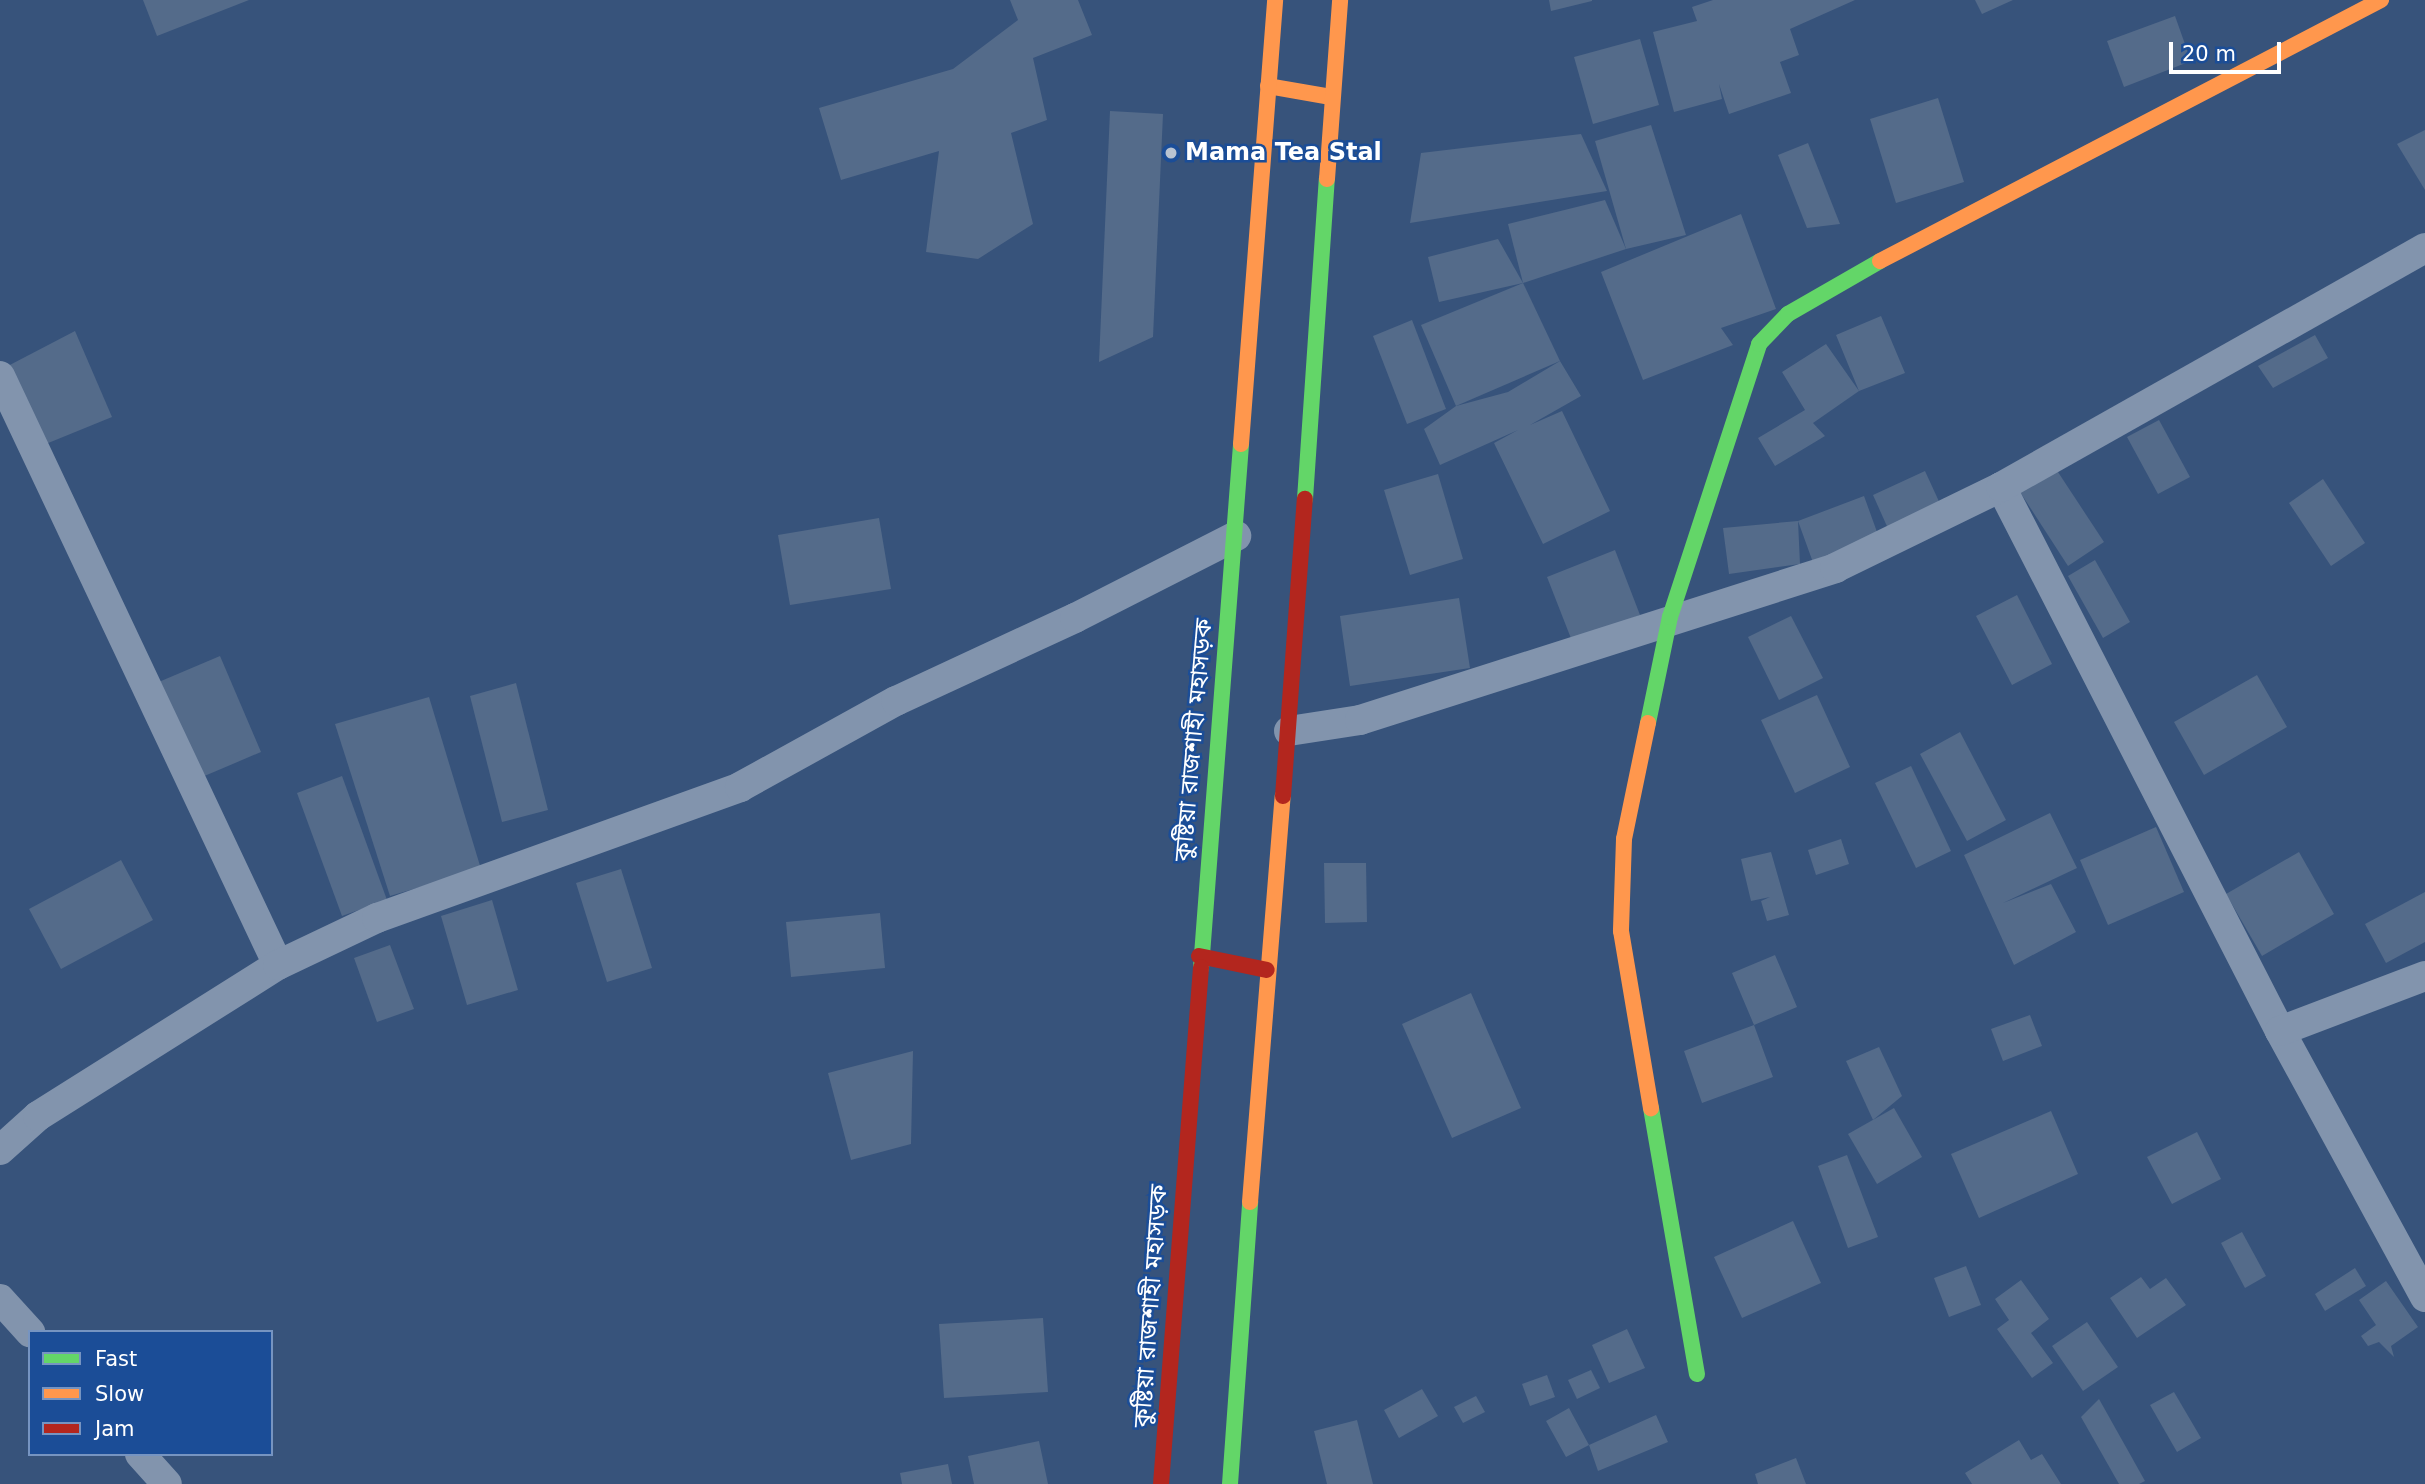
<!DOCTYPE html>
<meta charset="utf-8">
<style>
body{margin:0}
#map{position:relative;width:2425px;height:1484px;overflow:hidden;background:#37537b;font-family:"DejaVu Sans","Noto Sans Bengali",sans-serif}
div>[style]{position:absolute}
.building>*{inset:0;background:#546b8a}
.street>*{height:30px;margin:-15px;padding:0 15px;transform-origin:15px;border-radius:15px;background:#8294ad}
.fast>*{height:16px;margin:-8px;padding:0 8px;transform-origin:8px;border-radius:8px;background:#63d668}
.slow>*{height:16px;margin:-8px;padding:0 8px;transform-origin:8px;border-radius:8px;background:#ff974d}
.jam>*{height:16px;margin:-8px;padding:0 8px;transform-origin:8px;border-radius:8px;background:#b3261e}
.dots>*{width:19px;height:19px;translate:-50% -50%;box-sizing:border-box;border:4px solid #1b4d97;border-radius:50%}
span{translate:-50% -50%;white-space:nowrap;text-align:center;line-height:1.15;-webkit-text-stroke:5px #1b4d97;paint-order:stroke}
.poi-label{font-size:24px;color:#fff;font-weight:700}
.left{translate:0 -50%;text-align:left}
.street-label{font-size:24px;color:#fff}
.legend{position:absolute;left:28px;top:1330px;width:245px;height:126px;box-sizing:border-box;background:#1b4d97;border:2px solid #7694c1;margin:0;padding:9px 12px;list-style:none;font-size:21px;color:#fff}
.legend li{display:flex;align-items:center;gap:14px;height:35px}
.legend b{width:35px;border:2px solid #7694c1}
.scale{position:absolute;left:2169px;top:42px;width:112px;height:32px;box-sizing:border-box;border:4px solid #fff;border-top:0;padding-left:9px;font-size:21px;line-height:24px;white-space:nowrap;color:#fff;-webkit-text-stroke:5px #1b4d97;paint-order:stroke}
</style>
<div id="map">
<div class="building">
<i style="clip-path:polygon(143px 0,249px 0,157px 36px)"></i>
<i style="clip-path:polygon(1010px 0,1078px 0,1092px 35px,1033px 58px,1047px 120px,1011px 133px,1033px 224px,978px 259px,926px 252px,939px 151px,841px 180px,819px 108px,953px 69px,1018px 20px)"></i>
<i style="clip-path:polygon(1549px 0,1592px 0,1592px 1px,1551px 11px)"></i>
<i style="clip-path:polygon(1713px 0,1855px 0,1790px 29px,1799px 55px,1780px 62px,1791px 93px,1729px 114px,1719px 84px,1722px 99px,1674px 112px,1653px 32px,1697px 21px,1692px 7px)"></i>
<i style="clip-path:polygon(1975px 0,2013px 0,1982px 14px)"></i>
<i style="clip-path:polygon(2175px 16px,2191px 61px,2124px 87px,2107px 41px)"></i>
<i style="clip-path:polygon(1640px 39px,1659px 105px,1593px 124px,1574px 57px)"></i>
<i style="clip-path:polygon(1938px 98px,1964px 182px,1896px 203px,1870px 119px)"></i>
<i style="clip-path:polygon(1110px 111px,1163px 114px,1153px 337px,1099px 362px)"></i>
<i style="clip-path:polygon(1651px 125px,1686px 235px,1626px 249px,1595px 141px)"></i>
<i style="clip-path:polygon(2425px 130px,2425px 190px,2397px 144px)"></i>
<i style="clip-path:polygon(1581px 134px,1607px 191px,1410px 223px,1421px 153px)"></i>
<i style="clip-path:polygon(1808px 143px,1840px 224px,1807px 228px,1778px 155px)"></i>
<i style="clip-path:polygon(1605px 200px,1626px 249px,1523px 283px,1508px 224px)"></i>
<i style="clip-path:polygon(1741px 214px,1776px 309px,1721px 328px,1733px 345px,1643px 380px,1601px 272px)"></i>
<i style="clip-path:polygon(1498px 239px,1523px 283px,1439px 302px,1428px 257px)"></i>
<i style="clip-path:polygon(1523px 283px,1560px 361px,1456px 406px,1421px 325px)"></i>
<i style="clip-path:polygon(1881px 316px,1905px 373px,1859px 391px,1813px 423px,1825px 436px,1775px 466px,1758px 438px,1805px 410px,1782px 372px,1826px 344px,1859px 391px,1836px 335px)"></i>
<i style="clip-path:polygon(1412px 320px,1446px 409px,1407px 424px,1373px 336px)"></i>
<i style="clip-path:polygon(75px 331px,112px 417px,36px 448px,4px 368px)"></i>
<i style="clip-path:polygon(2315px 335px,2328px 358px,2273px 388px,2258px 366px)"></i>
<i style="clip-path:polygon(1560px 361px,1581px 396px,1530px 425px,1562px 411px,1610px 511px,1543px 544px,1494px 443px,1518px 430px,1440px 465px,1424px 429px,1456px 406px,1508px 392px)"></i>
<i style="clip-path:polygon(2159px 420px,2190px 477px,2158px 494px,2127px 437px)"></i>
<i style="clip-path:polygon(2056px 469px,2104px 542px,2068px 566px,2020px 492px)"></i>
<i style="clip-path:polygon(1925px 471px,1942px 508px,1890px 533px,1873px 495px)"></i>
<i style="clip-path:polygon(1438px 474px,1463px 559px,1410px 575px,1384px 490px)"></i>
<i style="clip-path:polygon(2323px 479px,2365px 543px,2331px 566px,2289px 503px)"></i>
<i style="clip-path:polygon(1864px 496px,1881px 543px,1815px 568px,1798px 521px,1800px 564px,1729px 574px,1723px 528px,1798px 521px)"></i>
<i style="clip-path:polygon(879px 518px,891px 589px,790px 605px,778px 535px)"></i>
<i style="clip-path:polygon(1615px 550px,1640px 615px,1572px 641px,1547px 577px)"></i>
<i style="clip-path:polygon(2095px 560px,2130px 622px,2103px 638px,2068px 576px)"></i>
<i style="clip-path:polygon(2017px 595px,2052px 664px,2012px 685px,1976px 616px)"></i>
<i style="clip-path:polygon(1459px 598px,1470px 668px,1350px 686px,1340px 616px)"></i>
<i style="clip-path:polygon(1791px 616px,1823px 678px,1779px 700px,1748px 637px)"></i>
<i style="clip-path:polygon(220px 656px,261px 752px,195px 780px,154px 684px)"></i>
<i style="clip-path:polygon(2257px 675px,2287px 727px,2204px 775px,2174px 722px)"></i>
<i style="clip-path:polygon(516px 683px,548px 810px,502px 822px,470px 696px)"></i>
<i style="clip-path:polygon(1817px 695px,1850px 767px,1795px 793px,1761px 720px)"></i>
<i style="clip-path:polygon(429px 697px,481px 869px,390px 896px,335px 724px)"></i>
<i style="clip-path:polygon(1960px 732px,2006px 820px,1967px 841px,1920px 754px)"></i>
<i style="clip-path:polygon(1911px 766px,1951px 851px,1916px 868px,1875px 783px)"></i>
<i style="clip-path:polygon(342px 776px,387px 900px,342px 916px,297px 793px)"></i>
<i style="clip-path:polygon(2050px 813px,2077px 868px,2003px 903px,2051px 884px,2076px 932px,2014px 965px,1964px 855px)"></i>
<i style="clip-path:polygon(2156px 827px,2184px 892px,2108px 925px,2080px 860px)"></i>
<i style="clip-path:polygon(1841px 839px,1849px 864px,1816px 875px,1808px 850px)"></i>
<i style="clip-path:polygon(1771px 852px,1789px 915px,1767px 921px,1761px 901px,1770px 897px,1751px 901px,1741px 859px)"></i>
<i style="clip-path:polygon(2299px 852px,2334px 914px,2262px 956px,2226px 894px)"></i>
<i style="clip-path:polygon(121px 860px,153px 920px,61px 969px,29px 909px)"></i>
<i style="clip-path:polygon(1324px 863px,1366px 863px,1367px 922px,1325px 923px)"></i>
<i style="clip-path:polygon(621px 869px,652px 968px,607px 982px,576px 883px)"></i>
<i style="clip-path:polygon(2425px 892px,2425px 942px,2386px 963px,2365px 924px)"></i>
<i style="clip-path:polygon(492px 900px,518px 990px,467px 1005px,441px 916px)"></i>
<i style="clip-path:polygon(880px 913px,885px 968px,791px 977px,786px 922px)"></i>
<i style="clip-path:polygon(390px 945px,414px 1009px,377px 1022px,354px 958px)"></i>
<i style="clip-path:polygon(1775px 955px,1797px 1007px,1754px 1025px,1773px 1077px,1702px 1103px,1684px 1051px,1754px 1025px,1732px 973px)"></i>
<i style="clip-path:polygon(1471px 993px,1521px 1108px,1452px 1138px,1402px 1024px)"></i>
<i style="clip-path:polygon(2030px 1015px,2042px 1046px,2003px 1061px,1991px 1029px)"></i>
<i style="clip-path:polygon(1879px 1047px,1902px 1096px,1873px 1120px,1846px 1061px)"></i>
<i style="clip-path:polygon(913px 1051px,911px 1144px,851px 1160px,828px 1073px)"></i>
<i style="clip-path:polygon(1894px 1108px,1922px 1157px,1877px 1184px,1848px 1134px)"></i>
<i style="clip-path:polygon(2051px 1111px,2078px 1174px,1979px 1218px,1951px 1154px)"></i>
<i style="clip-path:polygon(2197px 1132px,2221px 1179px,2172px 1204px,2147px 1157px)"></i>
<i style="clip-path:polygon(1847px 1155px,1878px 1237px,1848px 1248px,1818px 1166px)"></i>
<i style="clip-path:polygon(1793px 1221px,1821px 1283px,1742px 1318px,1714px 1257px)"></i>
<i style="clip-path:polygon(2242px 1232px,2266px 1276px,2245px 1288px,2221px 1243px)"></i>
<i style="clip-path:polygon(1966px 1266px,1981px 1305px,1949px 1317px,1934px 1278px)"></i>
<i style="clip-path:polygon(2355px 1268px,2366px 1286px,2325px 1311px,2315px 1294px)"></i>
<i style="clip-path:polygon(2141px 1277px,2150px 1289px,2166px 1278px,2186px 1305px,2137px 1338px,2110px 1298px)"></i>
<i style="clip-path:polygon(2021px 1280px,2049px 1319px,2031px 1333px,2053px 1363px,2032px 1378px,1997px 1329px,2009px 1320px,1995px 1299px)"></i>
<i style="clip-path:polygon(2386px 1281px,2418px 1327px,2391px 1346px,2394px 1357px,2379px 1342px,2368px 1346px,2361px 1336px,2376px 1325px,2359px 1300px)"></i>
<i style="clip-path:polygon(1043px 1318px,1048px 1392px,944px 1398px,939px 1324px)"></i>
<i style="clip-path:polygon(2087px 1322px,2118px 1367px,2083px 1391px,2052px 1346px)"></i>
<i style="clip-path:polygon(1627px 1329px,1645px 1368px,1609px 1383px,1592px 1345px)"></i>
<i style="clip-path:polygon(1591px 1370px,1600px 1388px,1577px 1399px,1568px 1380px)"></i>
<i style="clip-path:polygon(1547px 1375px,1555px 1397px,1530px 1406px,1522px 1384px)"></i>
<i style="clip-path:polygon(1422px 1389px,1438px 1416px,1399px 1438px,1384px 1410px)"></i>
<i style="clip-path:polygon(2174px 1392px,2201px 1438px,2177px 1452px,2150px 1405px)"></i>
<i style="clip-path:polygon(1476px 1396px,1485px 1412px,1463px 1423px,1454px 1407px)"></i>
<i style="clip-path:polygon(2099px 1399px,2145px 1481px,2139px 1484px,2119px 1484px,2081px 1417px)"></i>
<i style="clip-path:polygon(1569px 1408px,1589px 1445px,1656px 1415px,1668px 1442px,1598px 1471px,1589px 1445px,1566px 1457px,1546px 1421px)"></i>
<i style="clip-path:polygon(1357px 1420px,1373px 1484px,1327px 1484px,1314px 1431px)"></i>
<i style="clip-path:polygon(2019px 1440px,2031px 1460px,2042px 1454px,2061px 1484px,1972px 1484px,1965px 1473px)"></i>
<i style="clip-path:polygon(1039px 1441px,1048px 1484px,974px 1484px,968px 1456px)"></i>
<i style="clip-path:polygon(1796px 1458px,1806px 1484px,1758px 1484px,1755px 1474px)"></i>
<i style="clip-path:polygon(948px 1464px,952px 1484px,902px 1484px,900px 1473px)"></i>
</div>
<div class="street">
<i style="left:0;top:376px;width:651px;rotate:64.73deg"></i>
<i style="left:2001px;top:487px;width:611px;rotate:62.85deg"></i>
<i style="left:2280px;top:1031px;width:303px;rotate:61.4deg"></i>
<i style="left:1289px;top:731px;width:72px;rotate:-8.8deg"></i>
<i style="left:1360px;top:720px;width:499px;rotate:-17.7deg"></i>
<i style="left:1835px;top:568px;width:185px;rotate:-26deg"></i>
<i style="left:2001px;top:487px;width:487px;rotate:-29.4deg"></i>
<i style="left:2280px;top:1031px;width:155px;rotate:-20.8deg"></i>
<i style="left:0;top:1150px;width:51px;rotate:-41.8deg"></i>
<i style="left:38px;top:1116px;width:284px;rotate:-32.2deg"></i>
<i style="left:278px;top:965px;width:110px;rotate:-25.4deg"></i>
<i style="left:377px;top:918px;width:386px;rotate:-19.8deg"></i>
<i style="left:740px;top:787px;width:178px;rotate:-28.9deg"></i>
<i style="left:896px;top:701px;width:197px;rotate:-24.9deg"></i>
<i style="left:1075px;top:618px;width:181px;rotate:-27deg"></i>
<i style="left:0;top:1299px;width:45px;rotate:47.7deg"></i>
<i style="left:140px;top:1454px;width:40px;rotate:48deg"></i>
</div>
<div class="fast">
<i style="left:1305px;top:499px;width:321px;rotate:-86.1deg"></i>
<i style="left:1648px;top:723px;width:108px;rotate:-78.3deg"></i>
<i style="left:1670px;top:617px;width:287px;rotate:-71.9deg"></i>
<i style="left:1759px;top:344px;width:42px;rotate:-46deg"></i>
<i style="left:1788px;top:314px;width:106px;rotate:-29.9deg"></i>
<i style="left:1201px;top:968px;width:526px;rotate:-85.63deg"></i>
<i style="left:1651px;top:1108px;width:270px;rotate:80.2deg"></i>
<i style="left:1230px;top:1484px;width:283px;rotate:-85.9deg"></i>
</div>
<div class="slow">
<i style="left:1268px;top:86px;width:64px;rotate:9.9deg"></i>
<i style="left:1327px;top:179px;width:179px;rotate:-85.8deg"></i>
<i style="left:1880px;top:261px;width:565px;rotate:-27.52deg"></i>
<i style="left:1241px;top:444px;width:445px;rotate:-85.6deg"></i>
<i style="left:1648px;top:723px;width:118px;rotate:101.7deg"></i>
<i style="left:1624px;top:839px;width:92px;rotate:91.9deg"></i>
<i style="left:1621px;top:931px;width:180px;rotate:80.4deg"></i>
<i style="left:1250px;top:1202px;width:407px;rotate:-85.4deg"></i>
</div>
<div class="jam">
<i style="left:1283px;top:796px;width:298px;rotate:-85.8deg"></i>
<i style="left:1199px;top:956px;width:69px;rotate:11.6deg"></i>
<i style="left:1161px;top:1484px;width:518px;rotate:-85.57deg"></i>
</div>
<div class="dots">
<i style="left:1171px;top:153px;background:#b9c3d1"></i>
</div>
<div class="poi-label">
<span class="left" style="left:1185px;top:153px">Mama Tea Stal</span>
</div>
<div class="street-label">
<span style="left:1194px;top:740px;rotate:-85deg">কুষ্টিয়া রাজশাহী মহাসড়ক</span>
<span style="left:1151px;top:1306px;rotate:-86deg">কুষ্টিয়া রাজশাহী মহাসড়ক</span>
</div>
<ul class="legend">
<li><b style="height:9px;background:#63d668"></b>Fast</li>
<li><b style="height:9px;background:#ff974d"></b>Slow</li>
<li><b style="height:9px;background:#b3261e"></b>Jam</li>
</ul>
<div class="scale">20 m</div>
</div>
